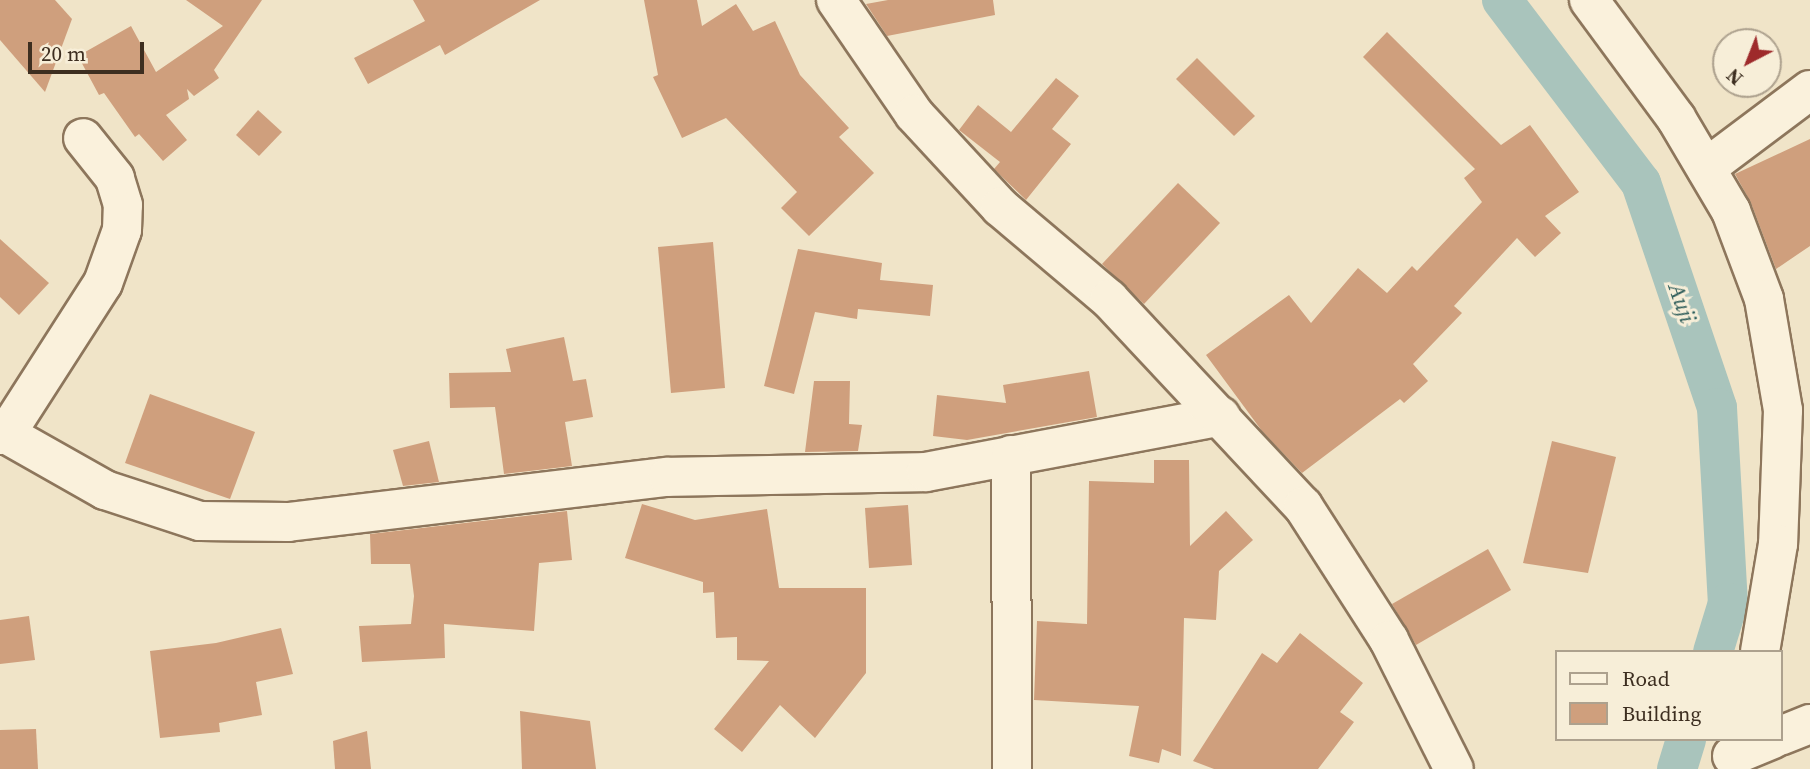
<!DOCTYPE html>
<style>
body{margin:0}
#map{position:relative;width:1810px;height:769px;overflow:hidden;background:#f0e4c8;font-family:"Source Serif 4",serif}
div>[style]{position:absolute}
.canal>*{height:40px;margin:-20px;padding:0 20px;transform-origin:20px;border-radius:20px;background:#a9c4bc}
.building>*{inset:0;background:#cf9f7d}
.roads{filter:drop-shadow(2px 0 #8d765c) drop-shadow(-2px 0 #8d765c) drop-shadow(0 2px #8d765c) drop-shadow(0 -2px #8d765c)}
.street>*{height:38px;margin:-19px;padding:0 19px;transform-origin:19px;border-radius:19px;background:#faf1dc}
.secondary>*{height:38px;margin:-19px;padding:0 19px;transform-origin:19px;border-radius:19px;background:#faf1dc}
span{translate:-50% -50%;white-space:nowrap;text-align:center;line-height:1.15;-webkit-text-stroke:6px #f7eed8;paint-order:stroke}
.water-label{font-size:23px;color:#2f5d5a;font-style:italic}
.legend{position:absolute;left:1555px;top:650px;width:228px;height:91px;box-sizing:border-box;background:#f7eed8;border:2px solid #ada18e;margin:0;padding:9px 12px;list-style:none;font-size:21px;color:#3d2e20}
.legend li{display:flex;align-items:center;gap:14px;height:35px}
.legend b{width:35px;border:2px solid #ada18e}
.north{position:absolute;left:1712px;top:28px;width:70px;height:70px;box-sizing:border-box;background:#f7eed8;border:2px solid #ada18e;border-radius:50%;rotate:222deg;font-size:19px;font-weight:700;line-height:28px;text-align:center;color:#3d2e20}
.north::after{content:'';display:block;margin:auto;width:24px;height:32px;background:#9e2a2b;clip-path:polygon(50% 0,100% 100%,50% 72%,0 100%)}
.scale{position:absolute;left:28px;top:42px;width:116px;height:32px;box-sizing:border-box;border:4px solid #3d2e20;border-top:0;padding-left:9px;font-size:21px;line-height:24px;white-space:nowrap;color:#3d2e20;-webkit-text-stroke:5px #f7eed8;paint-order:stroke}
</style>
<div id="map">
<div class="canal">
<i style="left:1502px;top:0;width:230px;rotate:52.8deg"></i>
<i style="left:1641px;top:183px;width:237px;rotate:71.3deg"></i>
<i style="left:1717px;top:408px;width:195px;rotate:86.8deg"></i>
<i style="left:1728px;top:603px;width:51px;rotate:107deg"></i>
<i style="left:1677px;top:769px;width:31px;rotate:-73deg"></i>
</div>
<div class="building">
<i style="clip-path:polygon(0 0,55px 0,72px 19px,45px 92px,0 40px)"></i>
<i style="clip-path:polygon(186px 0,262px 0,214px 70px,219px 78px,194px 96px,187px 89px,189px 99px,166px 115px,187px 140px,163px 161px,139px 134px,135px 137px,104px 93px,99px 95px,78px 56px,131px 26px,156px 72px,223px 26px)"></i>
<i style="clip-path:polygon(413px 0,540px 0,445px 55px,440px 45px,368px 84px,354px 58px,425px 21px)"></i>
<i style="clip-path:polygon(644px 0,697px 0,702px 26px,736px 4px,753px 31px,775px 21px,800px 75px,849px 128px,839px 137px,874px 173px,809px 236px,781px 208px,797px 192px,726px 118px,682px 138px,653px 77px,658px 75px)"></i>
<i style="clip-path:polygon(888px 0,993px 0,995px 15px,887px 36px,866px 4px)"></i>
<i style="clip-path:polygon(1387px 32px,1501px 145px,1530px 125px,1579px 192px,1545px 216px,1561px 233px,1535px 257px,1517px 238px,1454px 306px,1462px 313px,1413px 364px,1428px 381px,1404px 403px,1400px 399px,1302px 473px,1262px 431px,1206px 355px,1289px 295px,1311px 323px,1358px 268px,1387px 293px,1412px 266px,1417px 271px,1482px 202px,1464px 178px,1475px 169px,1363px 57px)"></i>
<i style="clip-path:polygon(1197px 58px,1255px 116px,1234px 136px,1176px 79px)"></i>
<i style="clip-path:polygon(1056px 78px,1079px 96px,1052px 129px,1071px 144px,1026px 200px,994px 169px,1000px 162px,959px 130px,978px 105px,1011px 132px)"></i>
<i style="clip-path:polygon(258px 110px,282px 132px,259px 156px,236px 135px)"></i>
<i style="clip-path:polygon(1810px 139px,1810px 246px,1776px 269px,1751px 203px,1735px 174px)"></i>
<i style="clip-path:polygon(1178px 183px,1220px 223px,1144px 304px,1102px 264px)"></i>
<i style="clip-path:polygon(0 239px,49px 283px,19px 315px,0 297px)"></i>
<i style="clip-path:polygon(713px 242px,725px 388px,671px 393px,658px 247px)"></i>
<i style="clip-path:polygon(798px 249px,882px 263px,880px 280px,933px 285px,930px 316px,858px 309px,857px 319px,815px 312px,794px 394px,764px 386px)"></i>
<i style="clip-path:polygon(564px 337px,573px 381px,586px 379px,593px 417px,565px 422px,572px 466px,504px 474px,495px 407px,450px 408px,449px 373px,511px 372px,506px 349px)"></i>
<i style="clip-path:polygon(1089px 371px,1097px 417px,967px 440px,933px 436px,937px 395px,1006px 403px,1003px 385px)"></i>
<i style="clip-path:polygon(814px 381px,850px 381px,849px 424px,862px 425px,858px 451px,805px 452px)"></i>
<i style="clip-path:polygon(150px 394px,255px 432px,230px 499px,125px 463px)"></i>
<i style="clip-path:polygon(429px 441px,439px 482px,403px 486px,393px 450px)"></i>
<i style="clip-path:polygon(1552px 441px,1616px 457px,1588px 573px,1523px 563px)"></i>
<i style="clip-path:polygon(1154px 460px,1189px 460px,1190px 546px,1226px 511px,1253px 540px,1219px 571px,1216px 620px,1184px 618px,1181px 756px,1162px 749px,1159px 763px,1129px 756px,1139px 706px,1034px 700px,1037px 621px,1087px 624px,1089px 481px,1154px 483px)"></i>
<i style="clip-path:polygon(642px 504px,695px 520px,767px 509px,779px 588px,866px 588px,866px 673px,815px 738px,780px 705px,742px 752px,714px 729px,769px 661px,737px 660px,737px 637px,716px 638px,714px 592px,703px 593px,703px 582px,625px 558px)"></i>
<i style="clip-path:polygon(908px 505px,912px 565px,869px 568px,865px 508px)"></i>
<i style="clip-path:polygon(567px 511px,572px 560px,539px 563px,534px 631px,444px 624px,445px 658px,362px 662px,359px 626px,411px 624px,414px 596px,410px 564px,371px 564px,370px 534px)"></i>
<i style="clip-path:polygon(1488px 549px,1511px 590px,1416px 645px,1392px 604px)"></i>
<i style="clip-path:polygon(29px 616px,35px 660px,0 664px,0 620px)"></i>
<i style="clip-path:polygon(281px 628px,293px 674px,256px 682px,262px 715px,219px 723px,220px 732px,160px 738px,150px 651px,216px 643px)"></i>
<i style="clip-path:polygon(1300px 633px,1363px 683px,1340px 712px,1354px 722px,1318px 769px,1214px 769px,1193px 761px,1262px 653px,1277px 663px)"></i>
<i style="clip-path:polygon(520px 711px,590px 721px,596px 769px,522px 769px)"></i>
<i style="clip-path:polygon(36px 729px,38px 769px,0 769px,0 730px)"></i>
<i style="clip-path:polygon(367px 731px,371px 769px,335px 769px,333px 741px)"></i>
</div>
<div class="roads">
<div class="street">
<i style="left:1589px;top:0;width:147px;rotate:53.6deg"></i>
<i style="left:1676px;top:118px;width:108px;rotate:59.4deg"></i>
<i style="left:1731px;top:211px;width:94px;rotate:69.4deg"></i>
<i style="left:1764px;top:299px;width:113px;rotate:80.3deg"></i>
<i style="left:1783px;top:410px;width:134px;rotate:92.1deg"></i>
<i style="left:1778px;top:544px;width:109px;rotate:99.5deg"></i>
<i style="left:1706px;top:168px;width:130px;rotate:-36.9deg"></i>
<i style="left:6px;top:434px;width:179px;rotate:-57.3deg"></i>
<i style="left:103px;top:283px;width:56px;rotate:-70.3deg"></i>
<i style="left:122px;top:230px;width:25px;rotate:-88deg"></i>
<i style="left:123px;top:205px;width:28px;rotate:-107deg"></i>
<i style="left:115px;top:178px;width:51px;rotate:-128.7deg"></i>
<i style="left:0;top:435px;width:6px;rotate:-9deg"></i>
<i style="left:6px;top:434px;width:114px;rotate:29.5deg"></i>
<i style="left:105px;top:490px;width:100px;rotate:18.1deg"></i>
<i style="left:200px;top:521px;width:88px;rotate:0.7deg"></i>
<i style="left:288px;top:522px;width:383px;rotate:-6.8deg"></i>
<i style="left:668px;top:477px;width:258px;rotate:-1.1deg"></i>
<i style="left:926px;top:472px;width:300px;rotate:-10.7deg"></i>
<i style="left:1011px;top:455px;width:314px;rotate:89.8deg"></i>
<i style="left:1780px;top:736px;width:32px;rotate:-22deg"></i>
<i style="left:1732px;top:756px;width:44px;rotate:-22.5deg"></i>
</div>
<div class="secondary">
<i style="left:836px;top:0;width:138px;rotate:55.6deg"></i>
<i style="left:914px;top:114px;width:127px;rotate:47.2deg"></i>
<i style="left:1000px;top:207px;width:143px;rotate:40.2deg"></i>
<i style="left:1109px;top:299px;width:284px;rotate:46.9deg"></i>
<i style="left:1303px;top:506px;width:159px;rotate:57.3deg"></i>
<i style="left:1389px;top:640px;width:144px;rotate:63.3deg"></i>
</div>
</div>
<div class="water-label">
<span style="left:1682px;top:303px;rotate:71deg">Auji</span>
</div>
<ul class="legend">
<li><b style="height:9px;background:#faf1dc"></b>Road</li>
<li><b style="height:19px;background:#cf9f7d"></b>Building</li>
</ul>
<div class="north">N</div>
<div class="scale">20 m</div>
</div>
